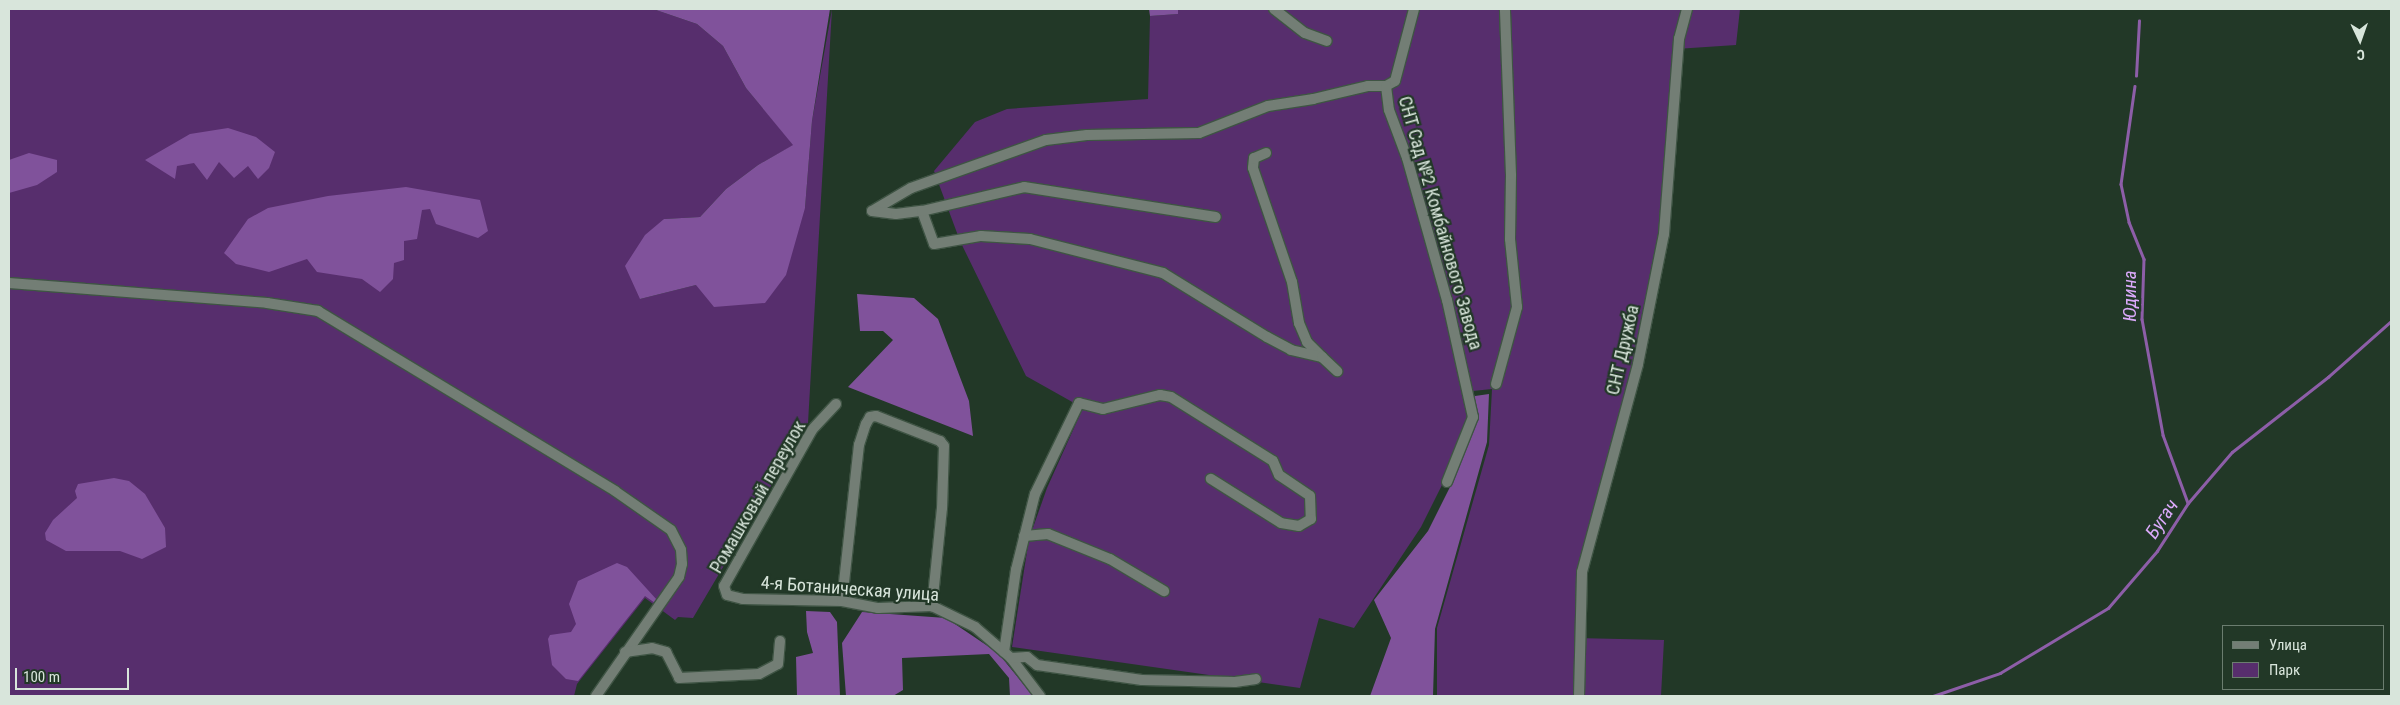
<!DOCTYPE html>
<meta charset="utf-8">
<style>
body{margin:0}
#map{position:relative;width:2400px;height:705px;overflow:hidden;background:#223827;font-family:"Roboto Condensed",sans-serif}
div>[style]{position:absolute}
.green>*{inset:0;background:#572e6d}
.forest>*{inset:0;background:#80529b}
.stream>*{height:2.5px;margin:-1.25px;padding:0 1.25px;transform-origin:1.25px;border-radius:1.25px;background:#8d5ea8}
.roads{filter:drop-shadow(1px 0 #3f5444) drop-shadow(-1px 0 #3f5444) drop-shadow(0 1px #3f5444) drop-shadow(0 -1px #3f5444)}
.minor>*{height:10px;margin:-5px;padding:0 5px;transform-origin:5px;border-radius:5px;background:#737e75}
span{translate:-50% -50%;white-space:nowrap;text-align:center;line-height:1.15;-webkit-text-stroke:4.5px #223827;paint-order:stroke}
.street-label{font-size:18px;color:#d8e5db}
.water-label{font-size:19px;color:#daa9f9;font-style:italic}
.frame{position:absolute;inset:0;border:10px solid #d8e5db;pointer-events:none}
.legend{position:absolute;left:2222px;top:625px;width:162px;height:65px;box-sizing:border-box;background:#223827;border:1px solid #6b7d6f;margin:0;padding:6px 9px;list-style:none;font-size:15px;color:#d8e5db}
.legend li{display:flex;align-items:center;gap:10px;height:25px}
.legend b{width:25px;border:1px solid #6b7d6f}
.north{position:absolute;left:2335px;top:15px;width:50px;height:50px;-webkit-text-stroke:4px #223827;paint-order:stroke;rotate:177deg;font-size:14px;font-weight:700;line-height:20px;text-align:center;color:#d8e5db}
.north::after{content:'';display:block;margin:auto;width:18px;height:22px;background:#d8e5db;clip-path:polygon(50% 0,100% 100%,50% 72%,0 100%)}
.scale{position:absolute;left:15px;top:668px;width:114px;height:22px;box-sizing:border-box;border:2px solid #d8e5db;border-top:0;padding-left:6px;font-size:15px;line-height:18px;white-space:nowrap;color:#d8e5db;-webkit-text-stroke:4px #223827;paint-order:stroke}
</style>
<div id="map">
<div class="green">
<i style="clip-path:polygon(9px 9px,656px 10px,697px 24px,723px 46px,746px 88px,794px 145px,758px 165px,726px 189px,700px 217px,664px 219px,640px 299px,696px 285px,805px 208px,812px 121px,832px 9px,808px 423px,693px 618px,678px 617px,675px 620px,645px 598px,577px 684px,574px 696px,9px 696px)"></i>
<i style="clip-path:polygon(1178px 9px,1740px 9px,1736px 45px,1676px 49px,1661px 233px,1637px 358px,1579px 574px,1576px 638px,1664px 640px,1661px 696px,1437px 696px,1437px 628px,1489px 445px,1492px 389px,1463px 392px,1468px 415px,1442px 485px,1421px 527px,1354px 628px,1319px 618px,1300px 688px,1012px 647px,1029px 539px,1047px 488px,1083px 408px,1026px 376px,960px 241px,934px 171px,975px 122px,1007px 109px,1148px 99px,1150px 16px,1178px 14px)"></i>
</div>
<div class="forest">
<i style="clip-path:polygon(599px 9px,830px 9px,812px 121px,805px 208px,786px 275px,765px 303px,714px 307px,696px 285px,640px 299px,625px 266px,645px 235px,664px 219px,700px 217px,726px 189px,758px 165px,793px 145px,746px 88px,723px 46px,697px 24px,656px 10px)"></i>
<i style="clip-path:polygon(1149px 9px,1178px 9px,1178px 14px,1150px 16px)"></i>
<i style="clip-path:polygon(228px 128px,256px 137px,275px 152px,269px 168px,258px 179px,248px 166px,234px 178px,219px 162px,207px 180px,194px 163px,177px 166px,175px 179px,145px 160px,190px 134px)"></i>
<i style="clip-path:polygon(29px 153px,57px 160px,57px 172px,37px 185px,9px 193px,9px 160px)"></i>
<i style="clip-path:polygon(406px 187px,480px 200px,488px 231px,478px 238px,436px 224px,430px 209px,422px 210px,417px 239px,404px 241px,404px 260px,394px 263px,393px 279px,380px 292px,362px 279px,317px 272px,307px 259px,269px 272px,236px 264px,224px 253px,248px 219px,268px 208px,328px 196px)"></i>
<i style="clip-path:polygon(857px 294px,914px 298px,938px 319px,969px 401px,973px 436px,848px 387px,893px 340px,883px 331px,860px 331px)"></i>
<i style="clip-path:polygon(1489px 394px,1487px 442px,1435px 629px,1433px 696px,1370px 696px,1391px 638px,1374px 600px,1428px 531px,1452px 483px,1475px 417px,1475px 396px)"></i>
<i style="clip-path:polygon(114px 478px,129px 481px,145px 494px,165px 528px,166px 547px,142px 559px,120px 551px,66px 551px,46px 540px,45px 533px,53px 520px,77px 498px,75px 491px,78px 484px)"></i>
<i style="clip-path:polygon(617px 563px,627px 567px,657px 600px,655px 603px,645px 596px,578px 681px,566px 679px,552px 665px,548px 639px,550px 635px,571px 632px,576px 624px,569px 604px,578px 581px)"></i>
<i style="clip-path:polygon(806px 611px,830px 612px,837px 622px,840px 696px,797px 696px,796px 657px,813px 653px,807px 632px)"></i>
<i style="clip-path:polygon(862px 612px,946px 618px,998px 653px,1033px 696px,1010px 696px,1009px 678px,989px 654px,902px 658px,903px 690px,893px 696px,846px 696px,842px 643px)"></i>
</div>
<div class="stream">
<i style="left:2136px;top:76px;width:55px;rotate:-86.9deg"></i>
<i style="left:2135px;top:86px;width:99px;rotate:98.1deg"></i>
<i style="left:2121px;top:184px;width:39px;rotate:78deg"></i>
<i style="left:2129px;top:222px;width:40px;rotate:68deg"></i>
<i style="left:2144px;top:259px;width:60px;rotate:91.9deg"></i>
<i style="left:2142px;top:319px;width:118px;rotate:79.7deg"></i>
<i style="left:2163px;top:435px;width:72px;rotate:69.8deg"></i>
<i style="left:1933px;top:696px;width:71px;rotate:-18.9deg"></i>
<i style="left:2000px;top:673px;width:126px;rotate:-31deg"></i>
<i style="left:2108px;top:608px;width:75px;rotate:-49.3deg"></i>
<i style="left:2157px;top:551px;width:57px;rotate:-57.1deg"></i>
<i style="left:2188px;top:503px;width:67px;rotate:-49.2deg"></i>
<i style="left:2232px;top:452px;width:122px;rotate:-38deg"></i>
<i style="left:2328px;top:377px;width:84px;rotate:-41.6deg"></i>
</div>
<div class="roads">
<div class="minor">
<i style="left:1274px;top:9px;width:39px;rotate:38deg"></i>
<i style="left:1305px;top:33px;width:23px;rotate:20deg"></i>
<i style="left:1386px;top:86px;width:10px;rotate:-29deg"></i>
<i style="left:1395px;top:81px;width:74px;rotate:-75.2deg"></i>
<i style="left:1266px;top:153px;width:13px;rotate:157deg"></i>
<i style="left:1254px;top:158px;width:10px;rotate:96deg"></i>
<i style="left:1253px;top:168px;width:120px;rotate:71.1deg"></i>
<i style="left:1292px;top:282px;width:42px;rotate:80.3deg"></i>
<i style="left:1299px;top:323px;width:21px;rotate:67deg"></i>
<i style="left:1307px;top:342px;width:21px;rotate:45deg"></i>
<i style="left:872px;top:211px;width:45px;rotate:-30.5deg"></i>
<i style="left:911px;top:188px;width:143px;rotate:-19.6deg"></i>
<i style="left:1046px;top:140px;width:41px;rotate:-7deg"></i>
<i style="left:1087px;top:135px;width:112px;rotate:-1deg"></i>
<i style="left:1199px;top:133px;width:74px;rotate:-21.4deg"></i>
<i style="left:1268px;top:106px;width:46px;rotate:-8.8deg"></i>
<i style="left:1313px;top:99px;width:57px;rotate:-13.3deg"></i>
<i style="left:1368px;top:86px;width:18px"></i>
<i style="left:1386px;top:86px;width:24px;rotate:83deg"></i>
<i style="left:1389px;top:110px;width:51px;rotate:69.4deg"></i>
<i style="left:1407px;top:158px;width:148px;rotate:74.3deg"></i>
<i style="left:1447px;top:300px;width:120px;rotate:77.5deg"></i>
<i style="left:1473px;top:417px;width:70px;rotate:111.8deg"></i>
<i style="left:872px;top:211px;width:24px;rotate:7deg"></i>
<i style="left:896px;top:214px;width:26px;rotate:-7deg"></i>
<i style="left:922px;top:211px;width:35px;rotate:70deg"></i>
<i style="left:934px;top:244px;width:48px;rotate:-9.7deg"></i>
<i style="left:981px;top:236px;width:49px;rotate:3.5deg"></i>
<i style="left:1030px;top:239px;width:137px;rotate:14.3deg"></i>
<i style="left:1163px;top:273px;width:122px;rotate:31.6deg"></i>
<i style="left:1267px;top:337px;width:27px;rotate:28deg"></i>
<i style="left:1291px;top:350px;width:32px;rotate:13deg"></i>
<i style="left:1322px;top:357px;width:21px;rotate:43deg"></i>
<i style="left:922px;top:211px;width:105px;rotate:-13.2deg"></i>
<i style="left:1024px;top:187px;width:194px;rotate:8.9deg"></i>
<i style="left:9px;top:283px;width:259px;rotate:4.4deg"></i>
<i style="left:267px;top:303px;width:52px;rotate:8.9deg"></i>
<i style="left:318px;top:311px;width:347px;rotate:31.2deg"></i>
<i style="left:615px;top:491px;width:68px;rotate:34.9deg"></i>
<i style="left:671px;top:530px;width:22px;rotate:63deg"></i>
<i style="left:681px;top:550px;width:14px;rotate:86deg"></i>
<i style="left:682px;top:564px;width:13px;rotate:103deg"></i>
<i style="left:679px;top:577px;width:145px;rotate:124.9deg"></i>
<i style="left:1496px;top:384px;width:80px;rotate:-74.7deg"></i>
<i style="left:1517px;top:307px;width:68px;rotate:-95.9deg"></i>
<i style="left:1510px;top:239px;width:64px;rotate:-89.1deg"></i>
<i style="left:1511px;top:175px;width:166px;rotate:-92.1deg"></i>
<i style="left:836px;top:404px;width:35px;rotate:133deg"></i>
<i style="left:812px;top:430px;width:179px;rotate:119.4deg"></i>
<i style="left:724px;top:586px;width:9px;rotate:72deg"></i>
<i style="left:727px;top:595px;width:16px;rotate:14deg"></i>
<i style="left:743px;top:599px;width:99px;rotate:1.2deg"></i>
<i style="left:842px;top:601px;width:37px;rotate:11deg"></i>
<i style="left:878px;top:608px;width:54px;rotate:-2.1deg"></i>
<i style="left:932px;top:606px;width:48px;rotate:26deg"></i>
<i style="left:975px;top:627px;width:48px;rotate:40.7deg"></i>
<i style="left:1011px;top:658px;width:48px;rotate:52.7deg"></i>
<i style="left:1024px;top:536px;width:24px;rotate:-5deg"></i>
<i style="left:1048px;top:534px;width:67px;rotate:22deg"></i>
<i style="left:1110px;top:559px;width:63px;rotate:30.7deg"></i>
<i style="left:842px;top:601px;width:157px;rotate:-83.8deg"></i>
<i style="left:859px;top:445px;width:22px;rotate:-72deg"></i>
<i style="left:866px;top:424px;width:8px;rotate:-60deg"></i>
<i style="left:870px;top:417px;width:6px;rotate:-9deg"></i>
<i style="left:876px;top:416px;width:69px;rotate:21.3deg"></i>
<i style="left:940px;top:441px;width:6px;rotate:51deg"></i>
<i style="left:944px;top:446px;width:62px;rotate:91.8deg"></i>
<i style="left:942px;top:508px;width:99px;rotate:95.8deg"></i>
<i style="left:625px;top:652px;width:27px;rotate:-8deg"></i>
<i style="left:652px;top:648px;width:15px;rotate:16deg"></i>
<i style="left:666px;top:652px;width:29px;rotate:63deg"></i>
<i style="left:679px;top:678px;width:80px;rotate:-2.9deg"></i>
<i style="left:759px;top:674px;width:21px;rotate:-28deg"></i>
<i style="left:778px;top:664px;width:23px;rotate:-85deg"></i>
<i style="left:1004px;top:652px;width:83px;rotate:-81.7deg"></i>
<i style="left:1016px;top:570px;width:78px;rotate:-76deg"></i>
<i style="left:1035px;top:494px;width:101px;rotate:-64.2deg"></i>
<i style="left:1079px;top:403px;width:25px;rotate:14deg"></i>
<i style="left:1103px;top:409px;width:59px;rotate:-13.8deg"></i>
<i style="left:1160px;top:395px;width:11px;rotate:10deg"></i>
<i style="left:1171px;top:397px;width:120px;rotate:32.1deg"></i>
<i style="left:1273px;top:461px;width:15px;rotate:67deg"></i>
<i style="left:1279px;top:475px;width:37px;rotate:34deg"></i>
<i style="left:1310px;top:496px;width:23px;rotate:88deg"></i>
<i style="left:1311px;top:519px;width:14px;rotate:150deg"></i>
<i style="left:1299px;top:526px;width:18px;rotate:-171deg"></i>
<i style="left:1281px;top:523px;width:83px;rotate:-147.8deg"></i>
<i style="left:1011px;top:658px;width:16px;rotate:-4deg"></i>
<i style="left:1027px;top:657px;width:13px;rotate:39deg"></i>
<i style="left:1037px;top:665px;width:106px;rotate:8.1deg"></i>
<i style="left:1142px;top:680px;width:93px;rotate:1.2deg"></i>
<i style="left:1235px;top:682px;width:21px;rotate:-8deg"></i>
<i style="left:1579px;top:696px;width:124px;rotate:-88.6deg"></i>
<i style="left:1582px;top:572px;width:215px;rotate:-74.9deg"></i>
<i style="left:1638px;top:364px;width:133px;rotate:-78.7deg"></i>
<i style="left:1664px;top:234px;width:196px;rotate:-85.6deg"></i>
<i style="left:1679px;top:39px;width:31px;rotate:-75deg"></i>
</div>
</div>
<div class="street-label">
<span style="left:1440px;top:223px;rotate:74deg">СНТ Сад №2 Комбайнового Завода</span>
<span style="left:1623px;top:350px;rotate:-77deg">СНТ Дружба</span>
<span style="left:758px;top:497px;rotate:-60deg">Ромашковый переулок</span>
<span style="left:850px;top:589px;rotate:4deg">4-я Ботаническая улица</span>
</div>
<div class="water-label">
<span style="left:2130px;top:296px;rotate:-90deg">Юдина</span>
<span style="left:2162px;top:519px;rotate:-56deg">Бугач</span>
</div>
<div class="frame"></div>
<ul class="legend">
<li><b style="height:6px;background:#737e75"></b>Улица</li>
<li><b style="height:14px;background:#572e6d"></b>Парк</li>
</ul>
<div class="north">С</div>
<div class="scale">100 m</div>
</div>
